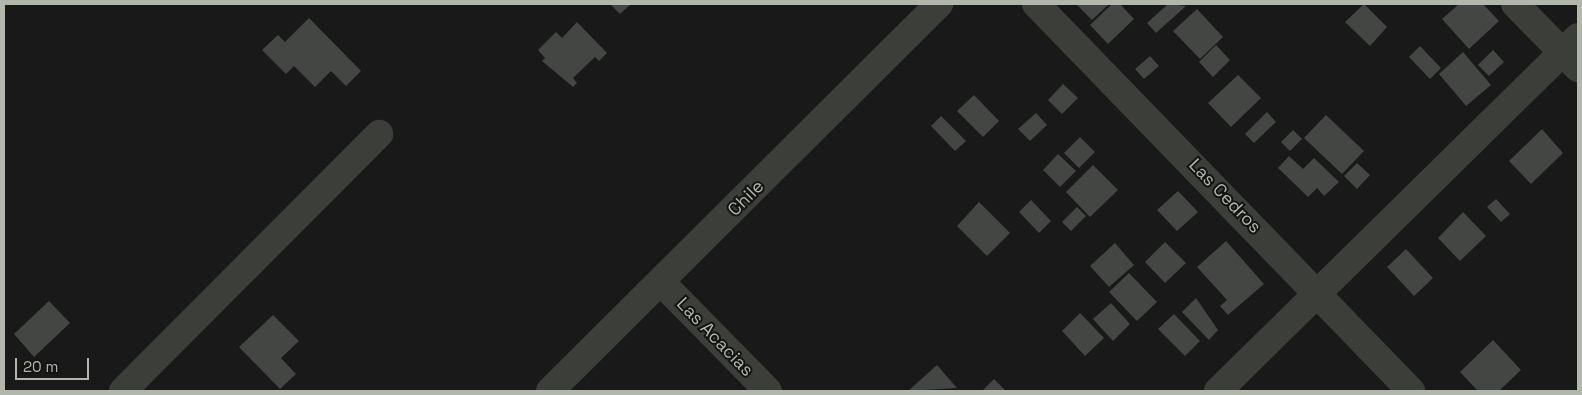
<!DOCTYPE html>
<style>
body{margin:0}
#map{position:relative;width:1582px;height:395px;overflow:hidden;background:#181918;font-family:"Space Grotesk",sans-serif}
div>[style]{position:absolute}
.building>*{inset:0;background:#434642}
.minor>*{height:28px;margin:-14px;padding:0 14px;transform-origin:14px;border-radius:14px;background:#3b3e39}
span{translate:-50% -50%;white-space:nowrap;text-align:center;line-height:1.15;-webkit-text-stroke:4px #131413;paint-order:stroke}
.street-label{font-size:18px;color:#b1b8ab}
.frame{position:absolute;inset:0;border:5px solid #b1b8ab;pointer-events:none}
.scale{position:absolute;left:15px;top:358px;width:74px;height:22px;box-sizing:border-box;border:2px solid #b1b8ab;border-top:0;padding-left:6px;font-size:15px;line-height:18px;white-space:nowrap;color:#b1b8ab;-webkit-text-stroke:4px #131413;paint-order:stroke}
</style>
<div id="map">
<div class="building">
<i style="clip-path:polygon(610px 4px,631px 4px,620px 14px)"></i>
<i style="clip-path:polygon(1076px 4px,1109px 4px,1092px 20px)"></i>
<i style="clip-path:polygon(1112px 4px,1120px 4px,1134px 19px,1108px 44px,1090px 25px)"></i>
<i style="clip-path:polygon(1168px 4px,1186px 6px,1156px 33px,1147px 23px)"></i>
<i style="clip-path:polygon(1364px 4px,1387px 27px,1370px 46px,1345px 22px)"></i>
<i style="clip-path:polygon(1459px 4px,1483px 4px,1499px 21px,1469px 49px,1442px 19px)"></i>
<i style="clip-path:polygon(1197px 9px,1223px 37px,1200px 59px,1173px 31px)"></i>
<i style="clip-path:polygon(309px 18px,361px 71px,346px 86px,331px 71px,315px 87px,294px 66px,286px 74px,262px 50px,278px 35px,285px 42px)"></i>
<i style="clip-path:polygon(577px 22px,607px 53px,599px 61px,595px 57px,573px 78px,577px 83px,573px 87px,542px 61px,545px 58px,538px 50px,556px 32px,562px 38px)"></i>
<i style="clip-path:polygon(1216px 45px,1230px 60px,1213px 77px,1199px 62px)"></i>
<i style="clip-path:polygon(1420px 46px,1441px 68px,1430px 79px,1409px 57px)"></i>
<i style="clip-path:polygon(1493px 50px,1504px 62px,1489px 76px,1478px 65px)"></i>
<i style="clip-path:polygon(1463px 52px,1491px 85px,1466px 106px,1439px 74px)"></i>
<i style="clip-path:polygon(1150px 56px,1159px 66px,1144px 79px,1135px 69px)"></i>
<i style="clip-path:polygon(1238px 75px,1261px 98px,1231px 127px,1208px 103px)"></i>
<i style="clip-path:polygon(1063px 84px,1078px 98px,1062px 114px,1048px 100px)"></i>
<i style="clip-path:polygon(974px 95px,999px 121px,983px 137px,957px 111px)"></i>
<i style="clip-path:polygon(1267px 112px,1276px 122px,1254px 143px,1245px 134px)"></i>
<i style="clip-path:polygon(1036px 113px,1047px 125px,1030px 141px,1018px 129px)"></i>
<i style="clip-path:polygon(1326px 115px,1364px 151px,1342px 174px,1304px 138px)"></i>
<i style="clip-path:polygon(941px 116px,966px 141px,955px 151px,931px 126px)"></i>
<i style="clip-path:polygon(1542px 129px,1563px 153px,1531px 184px,1509px 161px)"></i>
<i style="clip-path:polygon(1293px 130px,1302px 139px,1290px 151px,1281px 142px)"></i>
<i style="clip-path:polygon(1080px 137px,1095px 152px,1079px 168px,1064px 153px)"></i>
<i style="clip-path:polygon(1058px 154px,1076px 171px,1060px 187px,1043px 170px)"></i>
<i style="clip-path:polygon(1289px 156px,1303px 169px,1314px 158px,1339px 182px,1324px 196px,1317px 188px,1308px 197px,1278px 168px)"></i>
<i style="clip-path:polygon(1357px 163px,1370px 175px,1357px 189px,1344px 176px)"></i>
<i style="clip-path:polygon(1093px 165px,1118px 190px,1090px 217px,1066px 192px)"></i>
<i style="clip-path:polygon(1178px 191px,1198px 212px,1177px 231px,1157px 210px)"></i>
<i style="clip-path:polygon(1496px 199px,1510px 214px,1501px 222px,1487px 207px)"></i>
<i style="clip-path:polygon(1031px 200px,1051px 221px,1039px 233px,1019px 212px)"></i>
<i style="clip-path:polygon(979px 202px,1010px 233px,987px 256px,957px 226px)"></i>
<i style="clip-path:polygon(1077px 207px,1086px 216px,1071px 231px,1062px 222px)"></i>
<i style="clip-path:polygon(1463px 212px,1486px 236px,1460px 261px,1438px 238px)"></i>
<i style="clip-path:polygon(1226px 241px,1264px 284px,1228px 315px,1220px 306px,1227px 300px,1197px 267px)"></i>
<i style="clip-path:polygon(1165px 242px,1186px 263px,1165px 283px,1145px 262px)"></i>
<i style="clip-path:polygon(1115px 243px,1134px 265px,1109px 287px,1090px 266px)"></i>
<i style="clip-path:polygon(1406px 249px,1433px 278px,1414px 296px,1387px 267px)"></i>
<i style="clip-path:polygon(1129px 273px,1157px 302px,1137px 321px,1109px 292px)"></i>
<i style="clip-path:polygon(1196px 298px,1218px 330px,1209px 340px,1182px 312px)"></i>
<i style="clip-path:polygon(49px 301px,70px 323px,34px 357px,14px 334px)"></i>
<i style="clip-path:polygon(1111px 303px,1130px 324px,1113px 341px,1093px 319px)"></i>
<i style="clip-path:polygon(1080px 313px,1104px 338px,1085px 356px,1062px 331px)"></i>
<i style="clip-path:polygon(1174px 314px,1200px 341px,1185px 356px,1158px 329px)"></i>
<i style="clip-path:polygon(273px 315px,299px 341px,281px 358px,296px 374px,280px 389px,239px 347px)"></i>
<i style="clip-path:polygon(1493px 340px,1521px 370px,1499px 391px,1478px 391px,1460px 372px)"></i>
<i style="clip-path:polygon(937px 365px,957px 388px,908px 391px)"></i>
<i style="clip-path:polygon(994px 379px,1006px 391px,982px 391px)"></i>
</div>
<div class="minor">
<i style="left:1036px;top:4px;width:539px;rotate:45.9deg"></i>
<i style="left:1515px;top:4px;width:90px;rotate:45.5deg"></i>
<i style="left:662px;top:283px;width:151px;rotate:45.5deg"></i>
<i style="left:123px;top:391px;width:363px;rotate:-45.1deg"></i>
<i style="left:550px;top:391px;width:549px;rotate:-44.85deg"></i>
<i style="left:1218px;top:391px;width:505px;rotate:-44.52deg"></i>
</div>
<div class="street-label">
<span style="left:1225px;top:196px;rotate:46deg">Las Cedros</span>
<span style="left:746px;top:198px;rotate:-45deg">Chile</span>
<span style="left:715px;top:337px;rotate:46deg">Las Acacias</span>
</div>
<div class="frame"></div>
<div class="scale">20 m</div>
</div>
